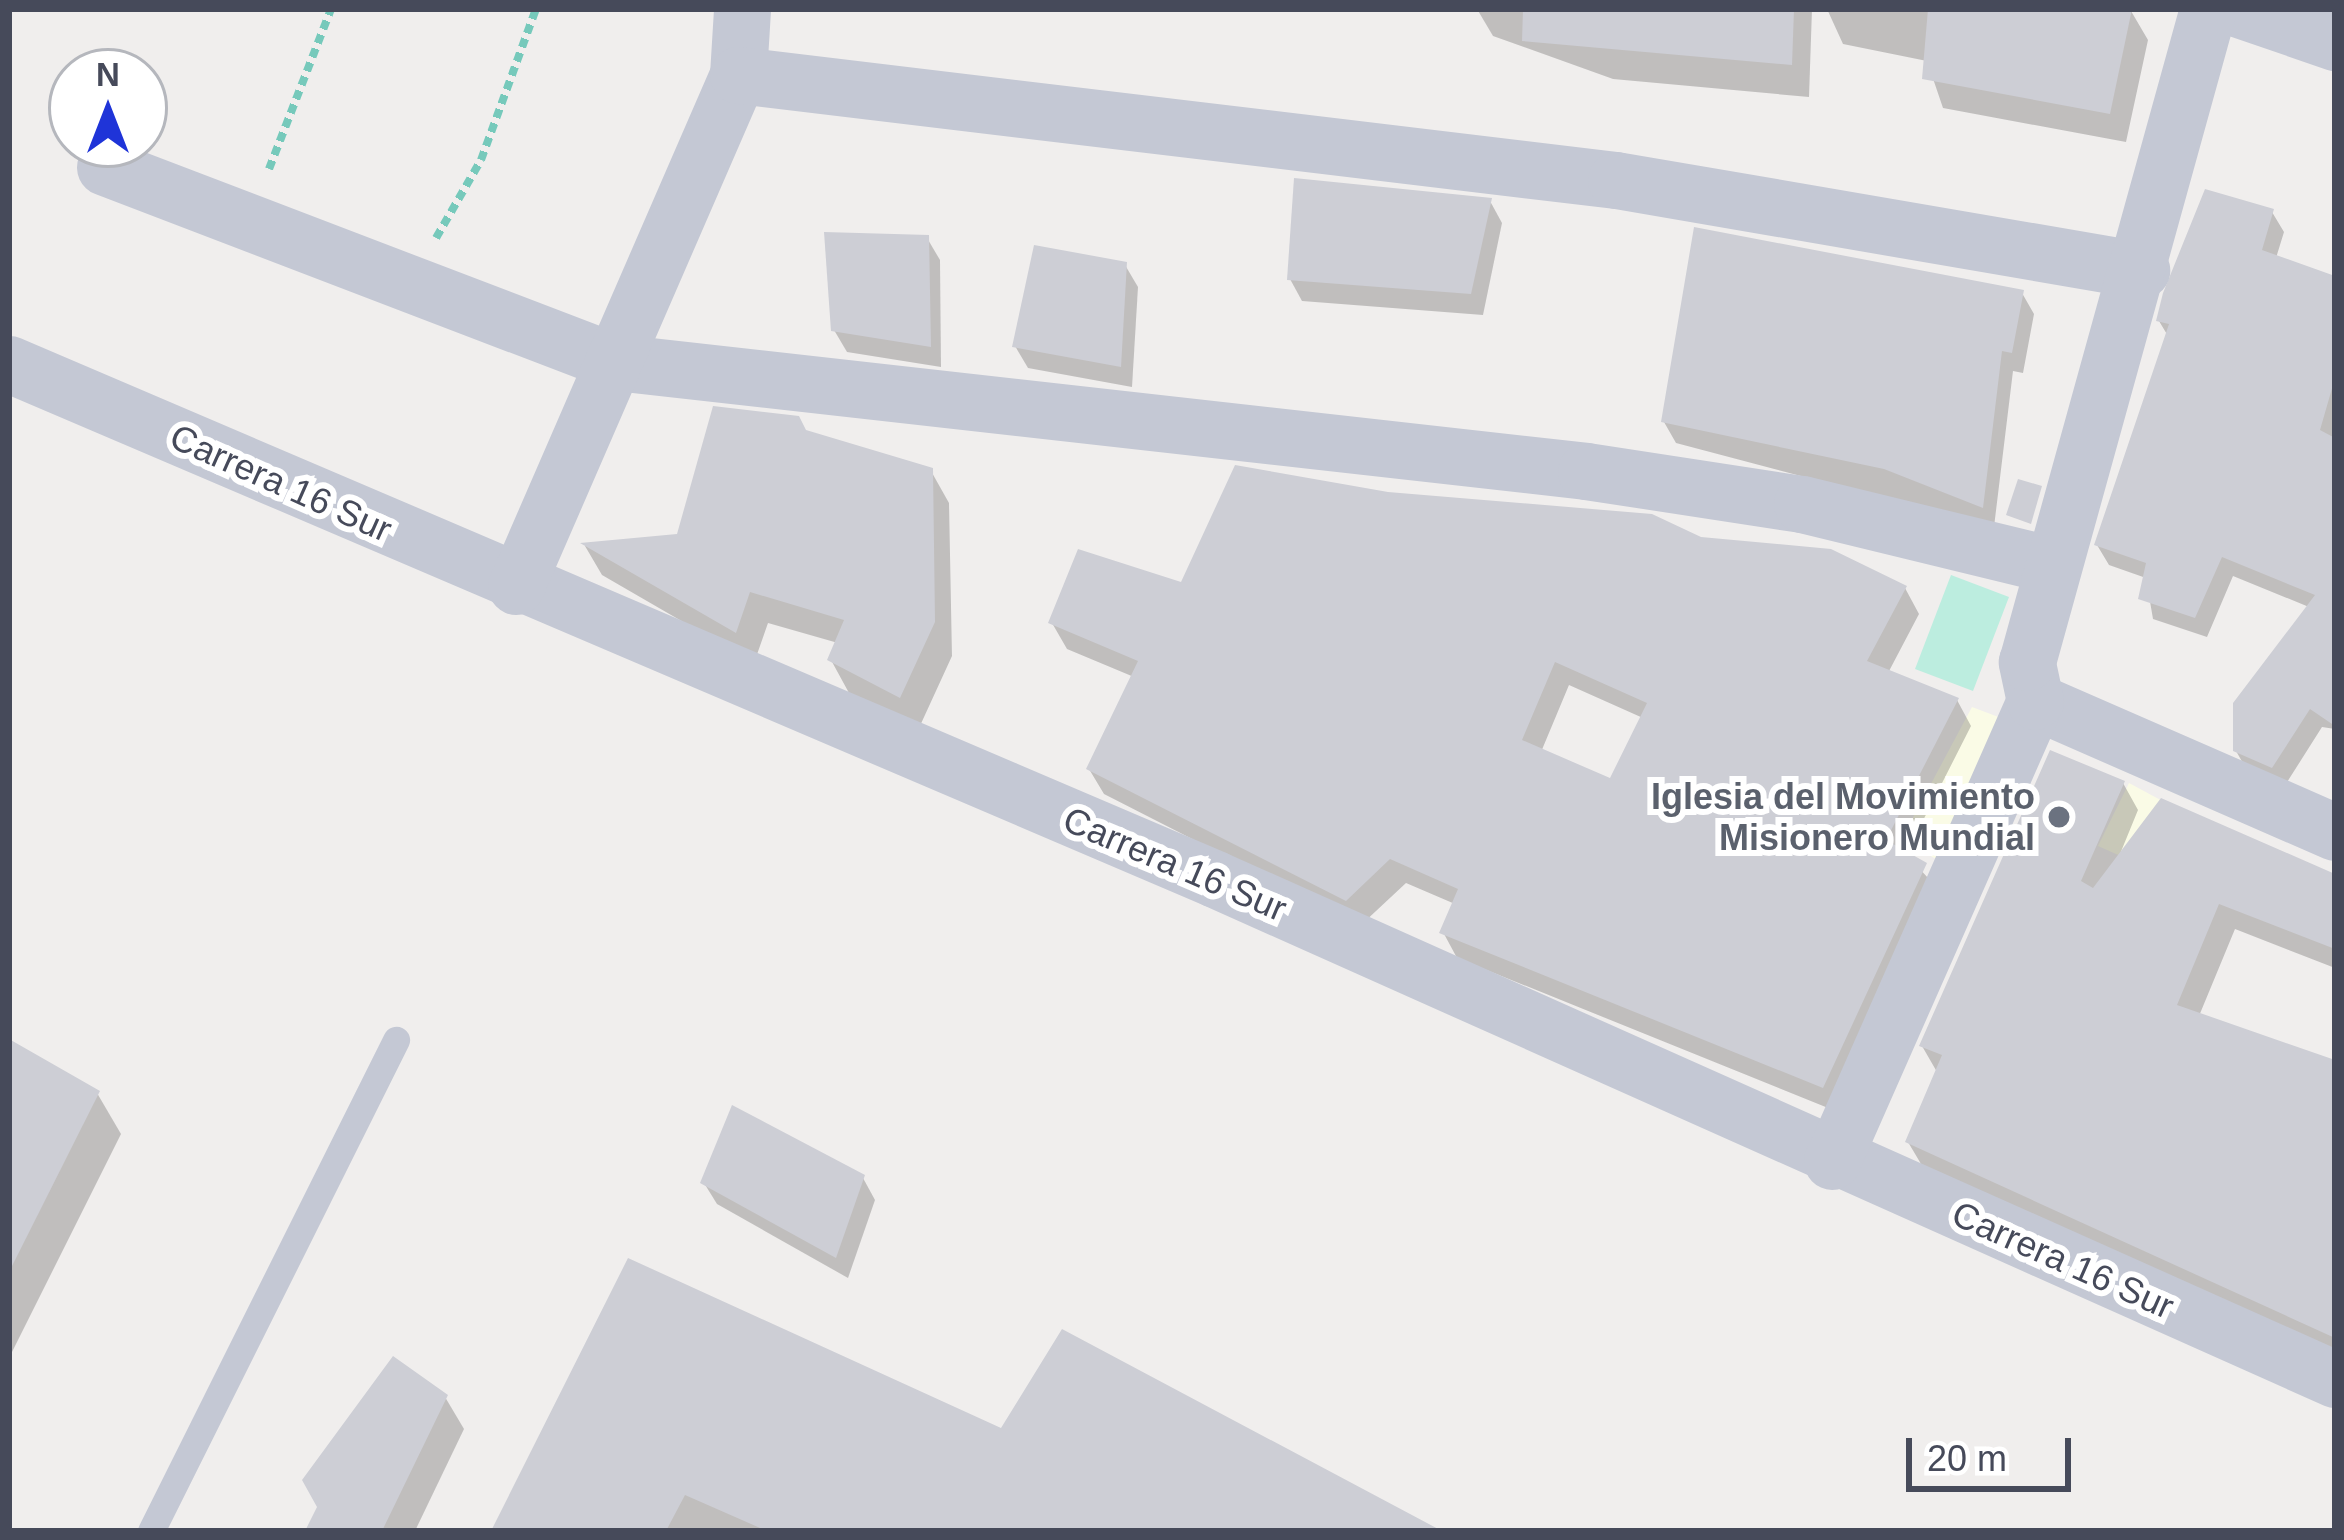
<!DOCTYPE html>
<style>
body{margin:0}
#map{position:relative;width:2344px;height:1540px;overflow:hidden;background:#f0eeed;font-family:Arial,sans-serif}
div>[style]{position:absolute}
.commercial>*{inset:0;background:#fafbe6}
.green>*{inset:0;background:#bceddf}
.shadow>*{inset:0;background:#0003}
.building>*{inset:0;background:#cdced5}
.path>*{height:8px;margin-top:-4px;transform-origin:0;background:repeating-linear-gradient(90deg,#76c9bb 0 9px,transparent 0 15px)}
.lane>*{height:27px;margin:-13.5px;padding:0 13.5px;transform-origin:13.5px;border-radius:13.5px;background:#c4c8d4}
.street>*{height:57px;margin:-28.5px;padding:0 28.5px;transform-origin:28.5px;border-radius:28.5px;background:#c4c8d4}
.dots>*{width:33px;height:33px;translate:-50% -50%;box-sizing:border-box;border:6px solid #fff;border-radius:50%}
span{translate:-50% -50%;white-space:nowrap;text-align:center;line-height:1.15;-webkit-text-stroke:12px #fff;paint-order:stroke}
.street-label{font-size:36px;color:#464a5a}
.worship-label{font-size:36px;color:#5b616d;font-weight:700}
.right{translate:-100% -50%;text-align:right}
.frame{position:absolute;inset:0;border:12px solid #464a5a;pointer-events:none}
.north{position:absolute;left:48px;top:48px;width:120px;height:120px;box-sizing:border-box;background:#fff;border:3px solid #b5b7bd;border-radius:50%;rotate:0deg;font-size:33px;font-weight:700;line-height:48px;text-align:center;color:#464a5a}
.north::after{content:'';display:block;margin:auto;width:42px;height:54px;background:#1f34d8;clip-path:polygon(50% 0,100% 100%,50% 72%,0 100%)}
.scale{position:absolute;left:1906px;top:1438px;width:165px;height:54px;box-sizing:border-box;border:6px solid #464a5a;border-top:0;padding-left:15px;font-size:36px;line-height:42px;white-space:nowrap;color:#464a5a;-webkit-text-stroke:9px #fff;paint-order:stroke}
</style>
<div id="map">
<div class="commercial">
<i style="clip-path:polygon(1972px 707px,2009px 721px,1949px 866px,1901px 840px)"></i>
<i style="clip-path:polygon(2129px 783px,2168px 804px,2134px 862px,2098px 846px)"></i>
</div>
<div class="green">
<i style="clip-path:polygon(1951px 575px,2009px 597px,1973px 691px,1915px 669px)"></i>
</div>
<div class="shadow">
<i style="clip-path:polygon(1477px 9px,1812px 9px,1809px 97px,1613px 79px,1493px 36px)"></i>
<i style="clip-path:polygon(1827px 9px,2131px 11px,2148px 40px,2126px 142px,1943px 108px,1927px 61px,1843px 44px)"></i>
<i style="clip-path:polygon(1490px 201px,1502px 223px,1483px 315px,1302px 301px,1290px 279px)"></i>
<i style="clip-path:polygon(2272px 212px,2284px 232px,2276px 258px,2335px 279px,2335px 729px,2322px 727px,2284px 787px,2248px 772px,2236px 751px,2309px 607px,2233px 576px,2207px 637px,2153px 619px,2146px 578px,2109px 565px,2097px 545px,2168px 336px,2159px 321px)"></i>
<i style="clip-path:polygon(927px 238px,940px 260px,941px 367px,847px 352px,834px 330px)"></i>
<i style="clip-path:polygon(1125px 265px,1138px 287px,1132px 387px,1028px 368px,1015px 346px)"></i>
<i style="clip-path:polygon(2022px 293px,2034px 314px,2023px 373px,2013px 371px,1994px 527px,1676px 443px,1664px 422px)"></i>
<i style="clip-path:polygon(806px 434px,931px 471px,949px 503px,952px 656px,919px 728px,849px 693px,831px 660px,838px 643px,768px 623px,754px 663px,602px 575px,585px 546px,679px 537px)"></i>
<i style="clip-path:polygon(evenodd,1388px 495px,1700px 540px,1905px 588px,1919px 614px,1888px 673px,1957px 700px,1971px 726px,1906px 854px,1940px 891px,1838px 1112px,1457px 958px,1443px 932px,1455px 904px,1406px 883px,1361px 925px,1104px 794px,1089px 769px,1134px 677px,1067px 649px,1052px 623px,1182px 586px,1388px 495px,1569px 685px,1643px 718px,1612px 782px,1541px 752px,1569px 685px)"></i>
<i style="clip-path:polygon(2123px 783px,2138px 810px,2120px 854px,2335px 877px,2335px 968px,2235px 929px,2199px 1016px,2335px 1066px,2335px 1357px,1924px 1169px,1908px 1142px,1937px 1072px,1922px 1046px)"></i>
<i style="clip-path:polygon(9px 1042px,97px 1093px,121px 1134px,9px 1358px)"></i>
<i style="clip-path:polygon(863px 1178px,875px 1200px,848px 1278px,717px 1204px,704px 1183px)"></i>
<i style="clip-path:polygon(630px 1262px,1002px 1432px,1063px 1333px,1435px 1531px,494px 1531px)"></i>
<i style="clip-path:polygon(445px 1397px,464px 1429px,415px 1531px,308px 1531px,320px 1507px)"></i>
</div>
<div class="building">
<i style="clip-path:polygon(1523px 9px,1794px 9px,1792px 65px,1522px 41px)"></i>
<i style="clip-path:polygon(1928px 9px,2132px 9px,2110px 114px,1922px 79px)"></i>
<i style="clip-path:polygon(1294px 178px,1492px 198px,1471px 294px,1287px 280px)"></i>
<i style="clip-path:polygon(2205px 189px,2274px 209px,2262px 250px,2335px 276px,2335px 378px,2320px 430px,2335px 438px,2335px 726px,2310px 709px,2272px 768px,2233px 751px,2233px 703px,2315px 595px,2222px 557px,2195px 618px,2138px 599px,2146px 563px,2094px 545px,2169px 324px,2156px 321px,2163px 293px)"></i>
<i style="clip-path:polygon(1694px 227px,2024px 290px,2012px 353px,2002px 351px,1983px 508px,1884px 469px,1661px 422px)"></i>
<i style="clip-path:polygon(824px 232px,929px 235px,931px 347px,831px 331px)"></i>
<i style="clip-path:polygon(1034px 245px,1127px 262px,1121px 367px,1012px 347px)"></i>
<i style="clip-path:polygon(713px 406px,799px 416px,806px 430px,933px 468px,935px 622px,900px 698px,827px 660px,844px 620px,750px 592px,736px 633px,580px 543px,677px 534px)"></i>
<i style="clip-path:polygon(evenodd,1235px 465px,1388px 492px,1652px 514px,1701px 537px,1831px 549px,1907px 586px,1867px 661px,1959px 698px,1886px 840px,1927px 863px,1823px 1088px,1439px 933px,1458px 889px,1390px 859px,1346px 901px,1086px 769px,1138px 661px,1048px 623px,1078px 549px,1181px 582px,1235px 465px,1555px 662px,1647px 703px,1610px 778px,1522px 740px,1555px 662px)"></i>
<i style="clip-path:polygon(2018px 479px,2042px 486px,2031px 524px,2006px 515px)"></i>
<i style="clip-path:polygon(2050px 750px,2125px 781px,2081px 881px,2093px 888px,2161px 798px,2335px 874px,2335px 949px,2219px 904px,2177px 1005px,2335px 1060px,2335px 1338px,1905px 1142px,1942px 1055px,1919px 1046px)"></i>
<i style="clip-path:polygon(9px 1039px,100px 1091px,9px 1272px)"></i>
<i style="clip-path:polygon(732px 1105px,865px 1175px,836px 1258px,700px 1183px)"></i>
<i style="clip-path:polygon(628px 1258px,1001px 1428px,1062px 1329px,1442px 1531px,767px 1531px,685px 1495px,666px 1531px,491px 1531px)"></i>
<i style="clip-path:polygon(393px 1356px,448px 1395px,382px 1531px,305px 1531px,317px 1507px,302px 1480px)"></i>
</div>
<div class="path">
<i style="left:269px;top:169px;width:172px;rotate:-68.8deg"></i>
<i style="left:436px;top:238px;width:90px;rotate:-60deg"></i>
<i style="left:481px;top:160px;width:161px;rotate:-70deg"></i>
</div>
<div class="lane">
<i style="left:151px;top:1531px;width:549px;rotate:-63.48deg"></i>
</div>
<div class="street">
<i style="left:2239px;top:9px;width:102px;rotate:19deg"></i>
<i style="left:738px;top:75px;width:66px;rotate:-86.5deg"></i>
<i style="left:105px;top:167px;width:546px;rotate:20.92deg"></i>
<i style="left:615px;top:362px;width:977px;rotate:6.4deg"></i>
<i style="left:1586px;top:471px;width:219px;rotate:8.7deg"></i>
<i style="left:1802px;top:504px;width:257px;rotate:13.7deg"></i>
<i style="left:9px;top:364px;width:1311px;rotate:23.12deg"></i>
<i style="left:1215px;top:879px;width:1227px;rotate:24.06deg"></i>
<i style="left:516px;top:586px;width:557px;rotate:-66.52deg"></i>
<i style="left:738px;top:75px;width:884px;rotate:6.82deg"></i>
<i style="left:1616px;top:180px;width:533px;rotate:9.73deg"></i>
<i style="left:2035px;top:701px;width:327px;rotate:23.6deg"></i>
<i style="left:1832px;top:1161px;width:503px;rotate:-66.19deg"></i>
<i style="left:2035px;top:701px;width:40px;rotate:-102deg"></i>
<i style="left:2027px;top:662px;width:678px;rotate:-74.51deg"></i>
</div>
<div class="dots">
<i style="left:2059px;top:817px;background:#6b7280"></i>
</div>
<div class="street-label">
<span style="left:281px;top:483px;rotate:24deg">Carrera 16 Sur</span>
<span style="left:1175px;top:864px;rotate:23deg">Carrera 16 Sur</span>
<span style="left:2063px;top:1260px;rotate:24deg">Carrera 16 Sur</span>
</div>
<div class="worship-label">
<span class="right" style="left:2035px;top:817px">Iglesia del Movimiento<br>Misionero Mundial</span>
</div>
<div class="frame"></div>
<div class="north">N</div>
<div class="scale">20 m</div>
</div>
